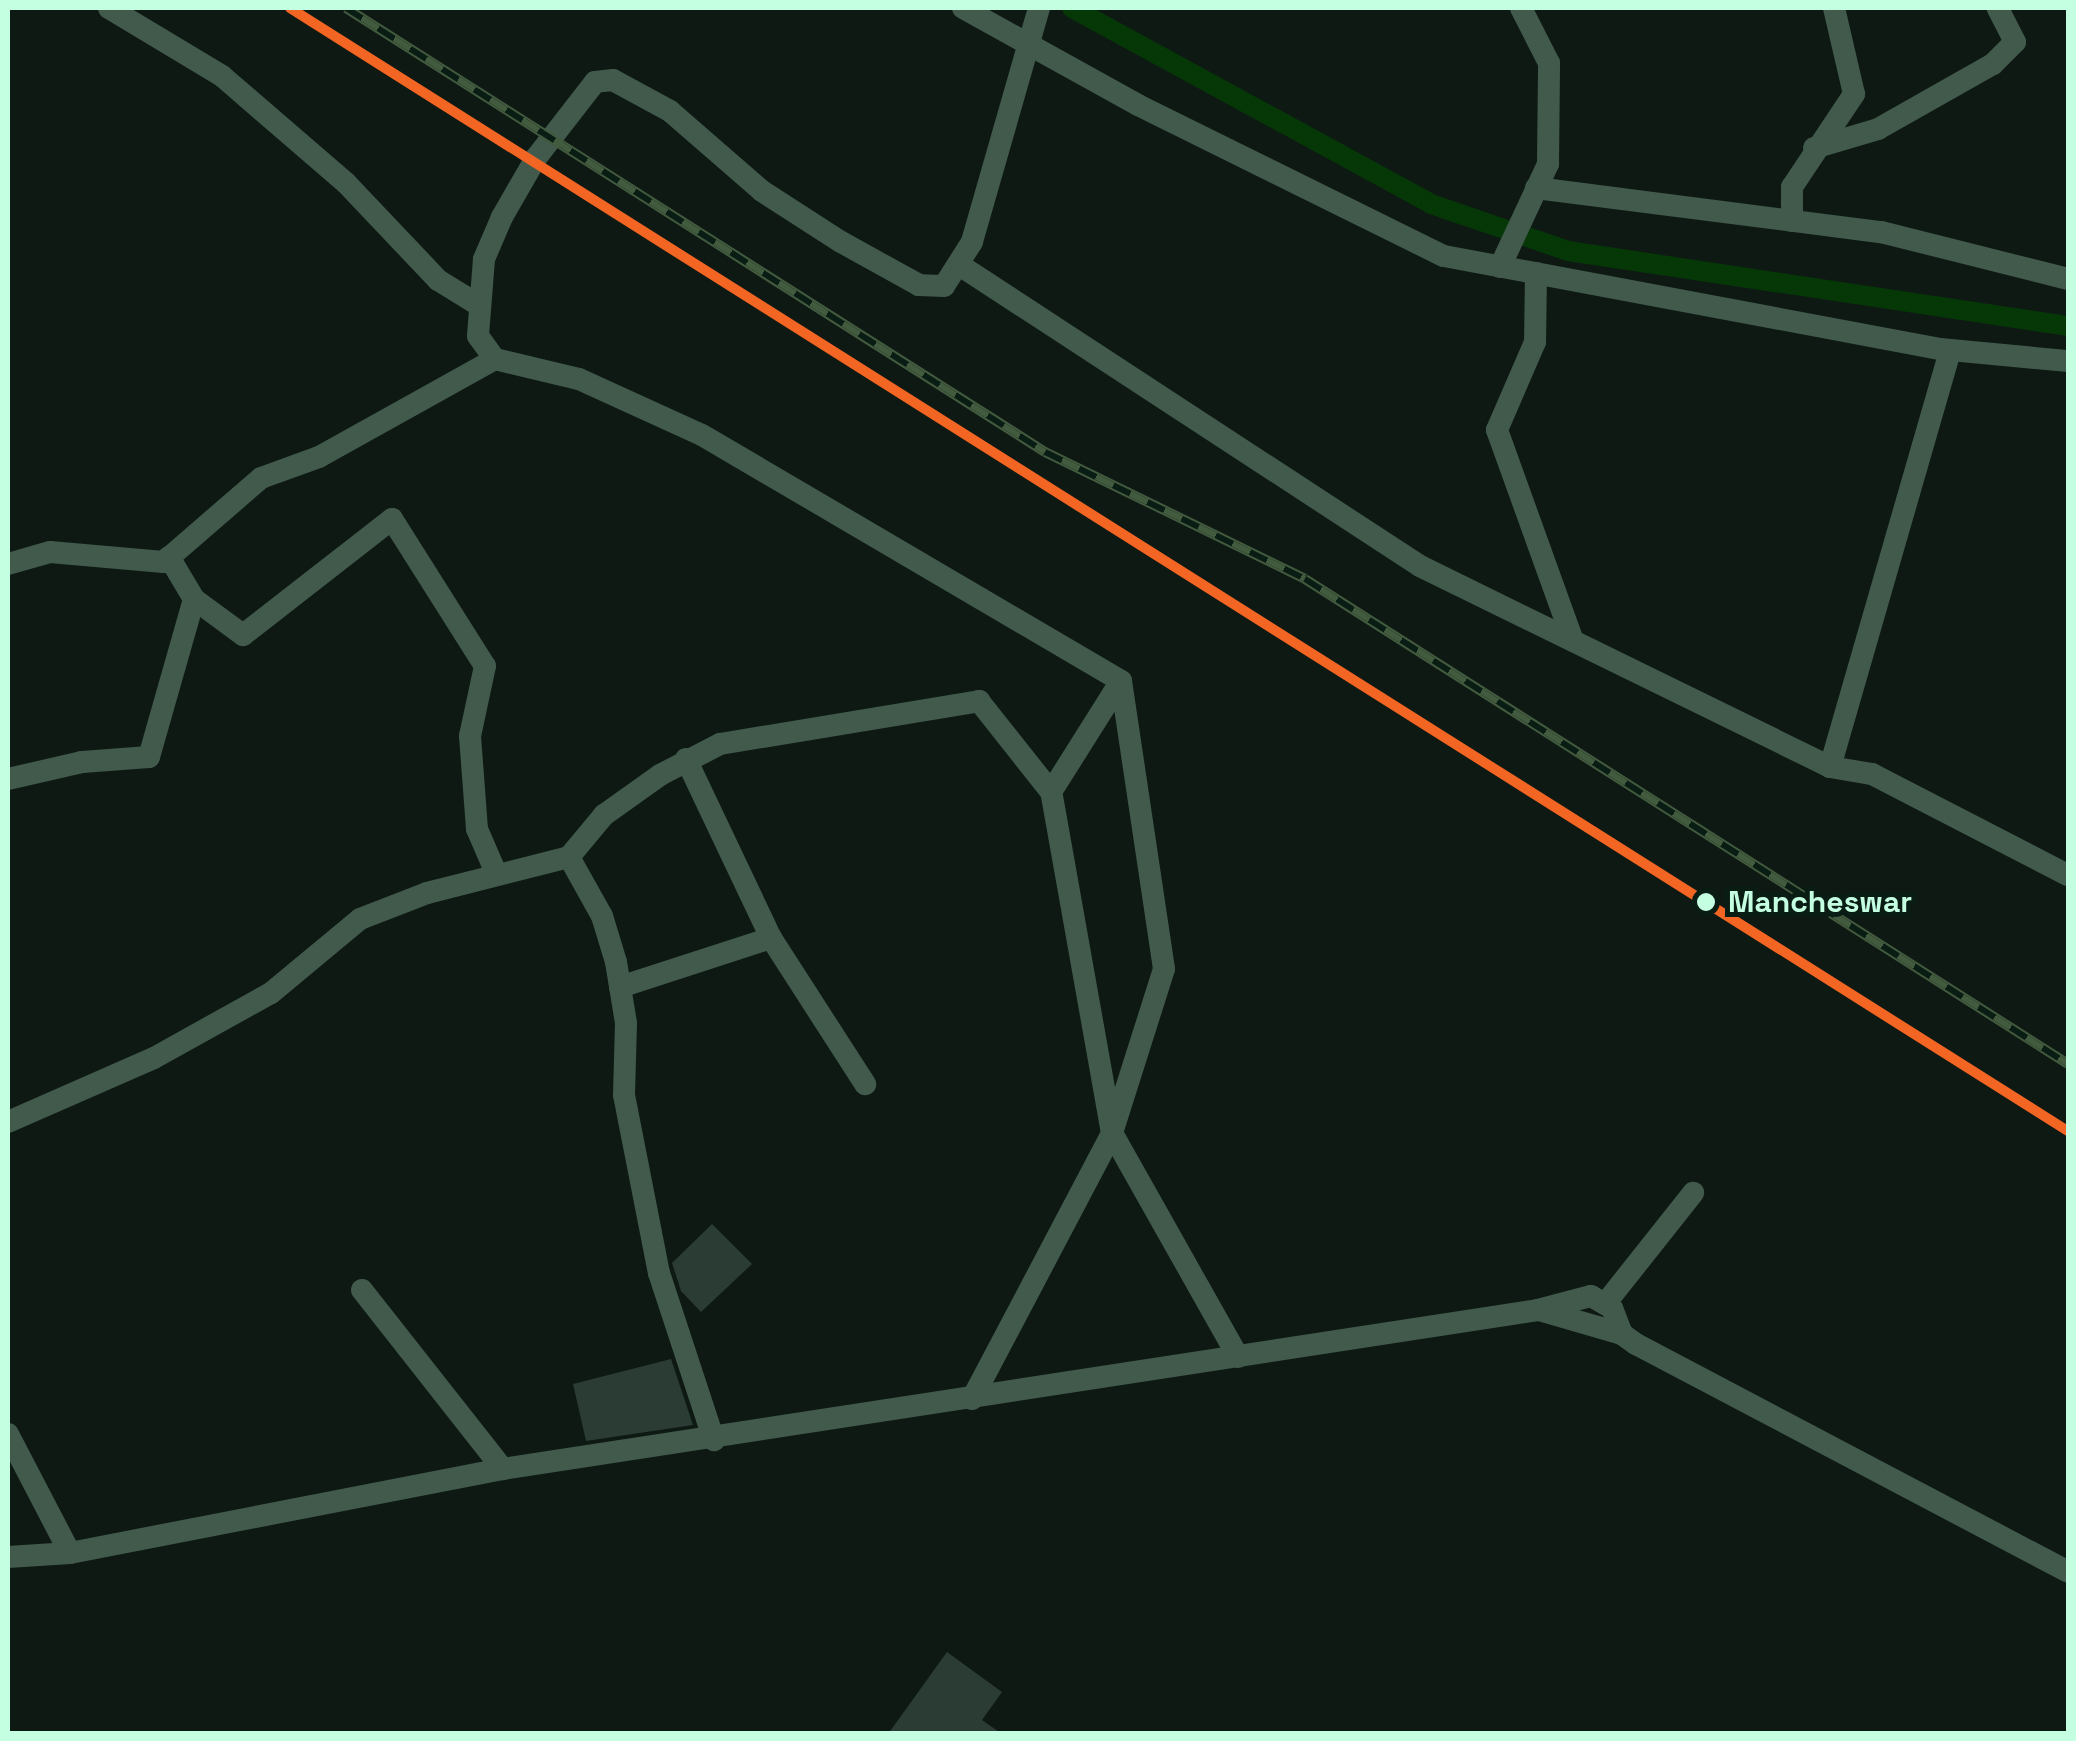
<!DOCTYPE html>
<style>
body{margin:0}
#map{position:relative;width:2076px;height:1741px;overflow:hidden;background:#0e1914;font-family:"Space Grotesk",sans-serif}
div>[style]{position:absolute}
.canal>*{height:20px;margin:-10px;padding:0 10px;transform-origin:10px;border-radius:10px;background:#063707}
.building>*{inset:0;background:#2a3c34}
.minor>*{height:22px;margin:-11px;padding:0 11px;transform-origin:11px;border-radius:11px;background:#415a4c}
.rail>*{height:10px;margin-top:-5px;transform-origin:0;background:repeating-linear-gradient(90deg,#0a1d14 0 19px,#425a3e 0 38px);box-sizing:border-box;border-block:2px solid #425a3e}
.rail-1>*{height:10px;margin:-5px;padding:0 5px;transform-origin:5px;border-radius:5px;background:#f26522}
.dots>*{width:28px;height:28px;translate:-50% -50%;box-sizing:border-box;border:5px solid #0a1d14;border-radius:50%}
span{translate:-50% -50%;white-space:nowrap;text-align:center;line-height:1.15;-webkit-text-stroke:10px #0a1d14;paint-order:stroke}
.stop-label{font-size:30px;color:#c5ffe2;font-weight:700}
.left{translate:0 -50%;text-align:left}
.frame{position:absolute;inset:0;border:10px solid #c5ffe2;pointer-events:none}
</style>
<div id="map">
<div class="canal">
<i style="left:1072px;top:8px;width:409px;rotate:28.6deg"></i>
<i style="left:1431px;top:204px;width:145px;rotate:18.9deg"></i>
<i style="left:1568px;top:251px;width:506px;rotate:8.53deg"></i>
</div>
<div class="building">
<i style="clip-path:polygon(712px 1224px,752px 1264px,701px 1312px,681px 1291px,672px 1263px)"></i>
<i style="clip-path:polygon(671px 1359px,693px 1425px,586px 1441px,573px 1384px)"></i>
<i style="clip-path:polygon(947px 1652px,1002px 1692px,982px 1720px,1002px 1734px,888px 1734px)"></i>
</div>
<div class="minor">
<i style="left:109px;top:8px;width:132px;rotate:31deg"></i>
<i style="left:222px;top:76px;width:164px;rotate:40.8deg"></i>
<i style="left:346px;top:183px;width:134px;rotate:46.5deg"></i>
<i style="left:438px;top:280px;width:46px;rotate:31.6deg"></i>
<i style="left:963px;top:8px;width:200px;rotate:29deg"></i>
<i style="left:1138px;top:105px;width:341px;rotate:26.3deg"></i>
<i style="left:1444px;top:256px;width:505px;rotate:10.62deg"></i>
<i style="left:1940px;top:349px;width:129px;rotate:5.4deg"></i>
<i style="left:1039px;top:8px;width:243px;rotate:106deg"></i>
<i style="left:972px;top:242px;width:52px;rotate:122.5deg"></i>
<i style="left:944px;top:286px;width:25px;rotate:-178deg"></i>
<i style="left:919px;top:285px;width:89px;rotate:-151.1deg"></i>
<i style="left:841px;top:242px;width:94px;rotate:-147.2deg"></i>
<i style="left:762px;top:191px;width:122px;rotate:-139deg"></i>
<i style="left:670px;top:111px;width:65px;rotate:-151.5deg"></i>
<i style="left:613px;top:80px;width:18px;rotate:174deg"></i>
<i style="left:595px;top:82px;width:96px;rotate:127.8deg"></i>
<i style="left:536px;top:158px;width:68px;rotate:120deg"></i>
<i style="left:502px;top:217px;width:46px;rotate:113.2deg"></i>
<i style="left:484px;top:259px;width:77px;rotate:94.5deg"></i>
<i style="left:478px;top:336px;width:29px;rotate:54deg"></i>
<i style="left:495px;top:359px;width:86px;rotate:13.4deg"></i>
<i style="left:579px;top:379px;width:135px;rotate:24.5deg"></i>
<i style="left:702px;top:435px;width:486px;rotate:30.4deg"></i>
<i style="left:1121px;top:681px;width:291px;rotate:81.5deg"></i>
<i style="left:1164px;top:969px;width:172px;rotate:107.6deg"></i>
<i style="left:1112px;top:1133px;width:257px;rotate:60.6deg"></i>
<i style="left:1814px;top:148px;width:67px;rotate:-16.5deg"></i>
<i style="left:1878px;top:129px;width:132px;rotate:-29.5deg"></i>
<i style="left:1993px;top:64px;width:31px;rotate:-45deg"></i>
<i style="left:2015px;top:42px;width:38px;rotate:-117deg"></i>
<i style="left:1536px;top:188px;width:348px;rotate:7.3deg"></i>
<i style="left:1881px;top:232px;width:193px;rotate:14.1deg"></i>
<i style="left:1792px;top:221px;width:34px;rotate:-90deg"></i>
<i style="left:1792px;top:187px;width:112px;rotate:-56.3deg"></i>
<i style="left:1854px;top:94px;width:88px;rotate:-103.1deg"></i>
<i style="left:961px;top:266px;width:548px;rotate:33.17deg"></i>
<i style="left:1420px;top:566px;width:457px;rotate:26.1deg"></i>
<i style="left:1830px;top:767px;width:43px;rotate:9.5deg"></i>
<i style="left:1872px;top:774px;width:220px;rotate:27.3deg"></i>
<i style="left:1500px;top:267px;width:114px;rotate:-65deg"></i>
<i style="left:1548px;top:164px;width:101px;rotate:-89.4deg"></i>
<i style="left:1549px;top:63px;width:62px;rotate:-117deg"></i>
<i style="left:1536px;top:273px;width:69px;rotate:90.8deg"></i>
<i style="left:1535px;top:342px;width:96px;rotate:113.4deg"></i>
<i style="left:1497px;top:430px;width:224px;rotate:70.2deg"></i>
<i style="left:8px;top:564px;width:44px;rotate:-15.9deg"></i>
<i style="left:50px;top:552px;width:114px;rotate:5deg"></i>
<i style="left:164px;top:562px;width:128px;rotate:-40.9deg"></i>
<i style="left:261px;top:478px;width:62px;rotate:-19.9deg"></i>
<i style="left:319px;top:457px;width:201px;rotate:-29.1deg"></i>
<i style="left:194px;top:599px;width:61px;rotate:36.3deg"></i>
<i style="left:243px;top:635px;width:189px;rotate:-37.9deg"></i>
<i style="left:392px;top:519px;width:174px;rotate:57.7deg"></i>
<i style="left:485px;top:666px;width:72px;rotate:102.1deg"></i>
<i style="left:470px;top:736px;width:93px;rotate:85.7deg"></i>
<i style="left:477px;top:829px;width:48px;rotate:66.6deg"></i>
<i style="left:686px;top:759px;width:198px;rotate:64.6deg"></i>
<i style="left:1830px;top:767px;width:434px;rotate:-73.9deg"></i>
<i style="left:8px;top:779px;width:76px;rotate:-12.9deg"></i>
<i style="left:82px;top:762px;width:67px;rotate:-4.3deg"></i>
<i style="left:149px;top:757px;width:164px;rotate:-74.1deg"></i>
<i style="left:194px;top:599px;width:49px;rotate:-120.8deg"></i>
<i style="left:569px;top:857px;width:68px;rotate:60.8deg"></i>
<i style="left:602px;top:916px;width:48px;rotate:73.1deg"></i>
<i style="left:616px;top:962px;width:62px;rotate:80.7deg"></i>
<i style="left:626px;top:1023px;width:72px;rotate:91.6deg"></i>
<i style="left:624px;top:1095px;width:181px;rotate:78.9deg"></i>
<i style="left:659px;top:1273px;width:176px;rotate:71.8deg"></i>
<i style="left:620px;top:987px;width:159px;rotate:-18deg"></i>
<i style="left:771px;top:938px;width:174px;rotate:57.2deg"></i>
<i style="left:8px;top:1122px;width:159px;rotate:-23.7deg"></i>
<i style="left:154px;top:1058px;width:134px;rotate:-29.1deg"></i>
<i style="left:271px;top:993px;width:116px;rotate:-39.7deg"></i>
<i style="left:360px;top:919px;width:72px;rotate:-21.2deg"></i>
<i style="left:427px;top:893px;width:146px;rotate:-14.2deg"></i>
<i style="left:569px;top:857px;width:55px;rotate:-50.2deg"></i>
<i style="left:604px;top:815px;width:69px;rotate:-35.5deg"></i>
<i style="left:660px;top:775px;width:68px;rotate:-27.3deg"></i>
<i style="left:720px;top:744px;width:263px;rotate:-9.4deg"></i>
<i style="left:979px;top:701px;width:116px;rotate:51.6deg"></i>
<i style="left:1051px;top:792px;width:131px;rotate:-57.8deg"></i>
<i style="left:362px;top:1290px;width:228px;rotate:51.8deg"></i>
<i style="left:1605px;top:1304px;width:142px;rotate:-51.6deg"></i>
<i style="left:1539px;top:1310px;width:86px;rotate:16.1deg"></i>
<i style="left:972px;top:1399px;width:301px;rotate:-62.2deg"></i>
<i style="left:1112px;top:1133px;width:346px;rotate:-100.1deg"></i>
<i style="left:8px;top:1434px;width:134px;rotate:62.5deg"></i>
<i style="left:8px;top:1557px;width:62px;rotate:-3.7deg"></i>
<i style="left:70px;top:1553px;width:441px;rotate:-11deg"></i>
<i style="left:503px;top:1469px;width:1047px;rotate:-8.73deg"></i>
<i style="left:1538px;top:1310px;width:55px;rotate:-14.8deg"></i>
<i style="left:1591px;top:1296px;width:24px;rotate:30deg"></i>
<i style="left:1612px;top:1308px;width:28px;rotate:69deg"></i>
<i style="left:1622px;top:1334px;width:17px;rotate:36deg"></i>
<i style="left:1636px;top:1344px;width:488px;rotate:27.8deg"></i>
</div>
<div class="rail">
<i style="left:346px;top:8px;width:828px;rotate:32.42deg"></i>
<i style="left:1045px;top:452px;width:289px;rotate:26deg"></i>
<i style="left:1305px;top:579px;width:904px;rotate:32.44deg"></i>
</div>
<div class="rail-1">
<i style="left:290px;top:8px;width:2103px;rotate:32.28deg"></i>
</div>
<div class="dots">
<i style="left:1706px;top:902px;background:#c5ffe2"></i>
</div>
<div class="stop-label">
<span class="left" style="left:1728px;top:902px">Mancheswar</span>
</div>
<div class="frame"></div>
</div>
